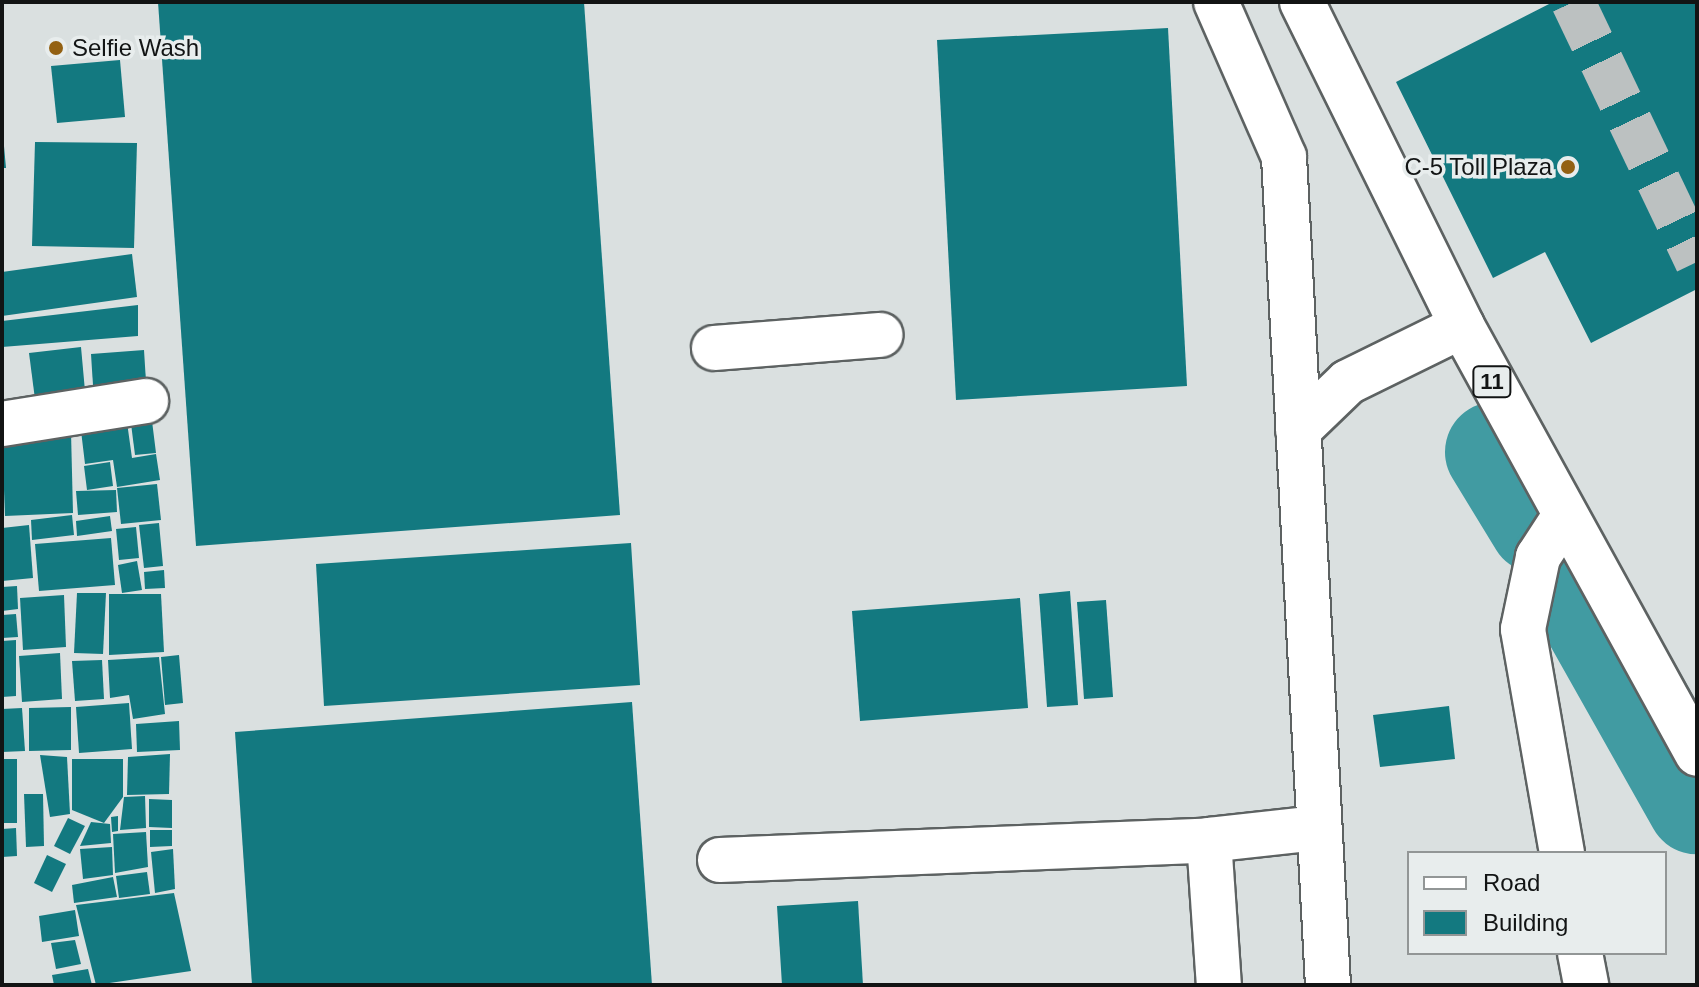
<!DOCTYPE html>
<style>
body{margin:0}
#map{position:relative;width:1699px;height:987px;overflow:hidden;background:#dae0e0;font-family:Helvetica,sans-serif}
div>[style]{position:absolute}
.river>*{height:100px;margin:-50px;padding:0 50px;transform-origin:50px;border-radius:50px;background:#419ba2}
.building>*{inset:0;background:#137980}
.highway-tunnel>*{height:44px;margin-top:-22px;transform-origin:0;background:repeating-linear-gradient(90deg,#bcc1c1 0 44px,transparent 0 66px)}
.roads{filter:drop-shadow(2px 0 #5d6262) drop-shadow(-2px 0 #5d6262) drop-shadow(0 2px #5d6262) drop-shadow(0 -2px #5d6262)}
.minor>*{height:44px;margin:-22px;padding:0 22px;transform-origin:22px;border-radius:22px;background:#fff}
.major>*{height:44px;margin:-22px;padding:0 22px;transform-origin:22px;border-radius:22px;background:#fff}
.dots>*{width:22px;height:22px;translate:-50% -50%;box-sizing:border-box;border:4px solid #e8eded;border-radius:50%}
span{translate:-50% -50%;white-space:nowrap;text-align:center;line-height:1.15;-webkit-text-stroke:7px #e8eded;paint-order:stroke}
.shield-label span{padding:2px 6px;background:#e8eded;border:2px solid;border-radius:6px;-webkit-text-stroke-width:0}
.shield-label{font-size:22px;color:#121414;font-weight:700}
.poi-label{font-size:24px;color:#121414}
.left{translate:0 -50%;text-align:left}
.right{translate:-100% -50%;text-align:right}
.frame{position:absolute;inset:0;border:4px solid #121414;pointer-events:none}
.legend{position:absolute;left:1407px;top:851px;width:260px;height:104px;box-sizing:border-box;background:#e8eded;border:2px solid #929696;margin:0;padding:10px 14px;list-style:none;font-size:24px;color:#121414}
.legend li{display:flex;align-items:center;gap:16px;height:40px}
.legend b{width:40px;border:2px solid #929696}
</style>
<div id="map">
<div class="river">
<i style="left:1495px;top:452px;width:84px;rotate:58.6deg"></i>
<i style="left:1561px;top:563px;width:277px;rotate:60.6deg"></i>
</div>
<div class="building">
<i style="clip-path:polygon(158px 2px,584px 2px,620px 515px,196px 546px)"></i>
<i style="clip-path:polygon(1553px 2px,1697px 2px,1697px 289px,1591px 343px,1545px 252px,1493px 278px,1396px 82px)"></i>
<i style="clip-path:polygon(1168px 28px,1187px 386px,956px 400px,937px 40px)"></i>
<i style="clip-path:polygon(120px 60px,125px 117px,57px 123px,51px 66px)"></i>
<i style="clip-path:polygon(35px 142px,137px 143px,134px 248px,32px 246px)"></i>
<i style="clip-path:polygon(2px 146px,4px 146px,6px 168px,2px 168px)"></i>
<i style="clip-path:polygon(132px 254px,137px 297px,2px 316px,2px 272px)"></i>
<i style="clip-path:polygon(138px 305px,138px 336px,2px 347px,2px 321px)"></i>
<i style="clip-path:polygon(81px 347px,86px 402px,36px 407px,29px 353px)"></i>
<i style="clip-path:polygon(144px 350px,147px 397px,94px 401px,91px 354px)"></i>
<i style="clip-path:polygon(150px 405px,156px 453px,135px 455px,129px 408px)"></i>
<i style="clip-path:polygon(125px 408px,132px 458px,156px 454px,160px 480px,117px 487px,113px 460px,85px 464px,79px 414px)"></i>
<i style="clip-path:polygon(71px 432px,73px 513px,5px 516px,2px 438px)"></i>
<i style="clip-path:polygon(110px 462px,113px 486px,87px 490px,84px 466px)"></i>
<i style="clip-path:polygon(157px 484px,161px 520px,121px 524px,117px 488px)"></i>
<i style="clip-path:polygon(116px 490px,117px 512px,78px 515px,76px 491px)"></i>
<i style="clip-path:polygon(72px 515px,74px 535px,32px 540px,31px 520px)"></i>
<i style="clip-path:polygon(110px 516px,112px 531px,77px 536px,76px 521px)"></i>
<i style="clip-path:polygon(159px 523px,163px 566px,144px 568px,139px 525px)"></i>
<i style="clip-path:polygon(29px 525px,33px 578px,2px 581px,2px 528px)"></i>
<i style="clip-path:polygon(136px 527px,139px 558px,119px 560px,116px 529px)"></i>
<i style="clip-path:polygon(111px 538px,115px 585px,39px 591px,35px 544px)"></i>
<i style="clip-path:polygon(631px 543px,640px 685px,324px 706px,316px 564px)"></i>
<i style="clip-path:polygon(137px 561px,142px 590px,122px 593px,118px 565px)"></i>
<i style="clip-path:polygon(164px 570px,165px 588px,145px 589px,144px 572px)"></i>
<i style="clip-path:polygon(17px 586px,18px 609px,2px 611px,2px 587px)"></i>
<i style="clip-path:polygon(1070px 591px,1078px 705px,1047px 707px,1039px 594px)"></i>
<i style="clip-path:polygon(77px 593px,106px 593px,103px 654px,74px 653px)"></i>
<i style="clip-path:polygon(109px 594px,161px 594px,164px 652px,109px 655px)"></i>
<i style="clip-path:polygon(64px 595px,66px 647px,23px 650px,20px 598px)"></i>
<i style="clip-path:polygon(1020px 598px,1028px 708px,860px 721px,852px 611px)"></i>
<i style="clip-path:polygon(1106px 600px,1113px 697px,1084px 699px,1077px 602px)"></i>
<i style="clip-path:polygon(16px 614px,18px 637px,2px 638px,2px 615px)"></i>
<i style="clip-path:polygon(16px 640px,16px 696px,2px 697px,2px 641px)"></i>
<i style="clip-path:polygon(60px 653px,62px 699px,22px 702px,19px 656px)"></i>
<i style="clip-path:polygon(179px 655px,183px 703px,165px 705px,161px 657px)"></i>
<i style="clip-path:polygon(159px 657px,165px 714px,133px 719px,129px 695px,110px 698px,108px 660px)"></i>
<i style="clip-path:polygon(102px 660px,104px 699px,75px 701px,72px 661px)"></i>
<i style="clip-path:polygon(632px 702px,652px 985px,252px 985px,235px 732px)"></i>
<i style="clip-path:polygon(129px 703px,132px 749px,79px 753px,76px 707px)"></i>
<i style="clip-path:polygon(1449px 706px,1455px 759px,1380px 767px,1373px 715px)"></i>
<i style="clip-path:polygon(71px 707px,71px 750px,29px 751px,29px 708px)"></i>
<i style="clip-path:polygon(22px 708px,25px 751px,2px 752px,2px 709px)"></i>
<i style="clip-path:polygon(179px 721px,180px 750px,137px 752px,136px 724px)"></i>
<i style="clip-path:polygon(170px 754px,169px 794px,127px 795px,128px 757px)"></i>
<i style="clip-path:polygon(40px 755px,67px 757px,70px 814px,50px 817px)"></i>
<i style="clip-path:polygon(2px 759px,17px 759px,17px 823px,2px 823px)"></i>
<i style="clip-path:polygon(72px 759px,123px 759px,123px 797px,104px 823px,72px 810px)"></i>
<i style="clip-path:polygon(24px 794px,43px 794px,44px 846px,26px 847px)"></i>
<i style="clip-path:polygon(145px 796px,146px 828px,120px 830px,124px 797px)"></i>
<i style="clip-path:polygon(149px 799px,172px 800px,172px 828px,149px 827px)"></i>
<i style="clip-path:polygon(118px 816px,118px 831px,112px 832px,111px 817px)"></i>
<i style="clip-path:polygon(68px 818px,85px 826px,70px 854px,54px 846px)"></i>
<i style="clip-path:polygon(91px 822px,110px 824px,111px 843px,80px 846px)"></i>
<i style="clip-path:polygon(16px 828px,17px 856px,2px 857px,2px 829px)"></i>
<i style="clip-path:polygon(150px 830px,172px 830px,172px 846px,150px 847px)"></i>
<i style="clip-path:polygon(146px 832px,148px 867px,115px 873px,113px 834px)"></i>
<i style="clip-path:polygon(112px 847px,113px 875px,83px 879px,80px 849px)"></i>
<i style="clip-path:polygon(173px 849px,175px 889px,155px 893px,151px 852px)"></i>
<i style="clip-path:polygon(47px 855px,66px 864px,52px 892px,34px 883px)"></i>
<i style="clip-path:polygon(147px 872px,150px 894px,119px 898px,116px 876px)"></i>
<i style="clip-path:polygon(113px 877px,117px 897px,74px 903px,72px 885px)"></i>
<i style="clip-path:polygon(174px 893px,191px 971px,96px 985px,76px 905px)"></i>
<i style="clip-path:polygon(858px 901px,863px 985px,782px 985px,777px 906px)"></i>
<i style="clip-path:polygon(75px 910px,79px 936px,42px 942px,39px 916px)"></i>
<i style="clip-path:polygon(75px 940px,81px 964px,56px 969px,51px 943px)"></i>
<i style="clip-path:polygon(88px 969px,92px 985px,54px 985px,52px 975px)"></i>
</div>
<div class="highway-tunnel">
<i style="left:1573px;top:2px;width:288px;rotate:64.5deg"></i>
</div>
<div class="roads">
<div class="minor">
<i style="left:1216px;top:2px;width:169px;rotate:66.3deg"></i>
<i style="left:1284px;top:157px;width:829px;rotate:86.96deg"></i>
<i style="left:714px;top:348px;width:167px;rotate:-4.5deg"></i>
<i style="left:2px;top:424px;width:146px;rotate:-9.1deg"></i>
<i style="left:1298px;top:430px;width:69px;rotate:-43.8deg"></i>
<i style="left:1348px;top:382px;width:127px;rotate:-26.2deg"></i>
<i style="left:1209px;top:840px;width:110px;rotate:-6.3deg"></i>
<i style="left:1562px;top:853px;width:227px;rotate:-99.9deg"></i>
<i style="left:1523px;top:629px;width:74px;rotate:-78.2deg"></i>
<i style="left:1538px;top:557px;width:48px;rotate:-57deg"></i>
<i style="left:720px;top:860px;width:489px;rotate:-2.3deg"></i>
<i style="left:1209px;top:840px;width:145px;rotate:86.1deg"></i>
<i style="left:1580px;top:953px;width:33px;rotate:79deg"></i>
</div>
<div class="major">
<i style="left:1302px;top:2px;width:361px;rotate:63.7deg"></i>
<i style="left:1462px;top:326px;width:488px;rotate:61.2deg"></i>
</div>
</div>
<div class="dots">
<i style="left:56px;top:48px;background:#936113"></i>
<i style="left:1568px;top:167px;background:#936113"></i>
</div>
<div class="shield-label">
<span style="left:1492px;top:382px">11</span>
</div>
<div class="poi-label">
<span class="left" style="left:72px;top:48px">Selfie Wash</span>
<span class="right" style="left:1552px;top:167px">C-5 Toll Plaza</span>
</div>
<div class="frame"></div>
<ul class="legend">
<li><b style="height:10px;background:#fff"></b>Road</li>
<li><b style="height:22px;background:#137980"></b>Building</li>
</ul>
</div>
